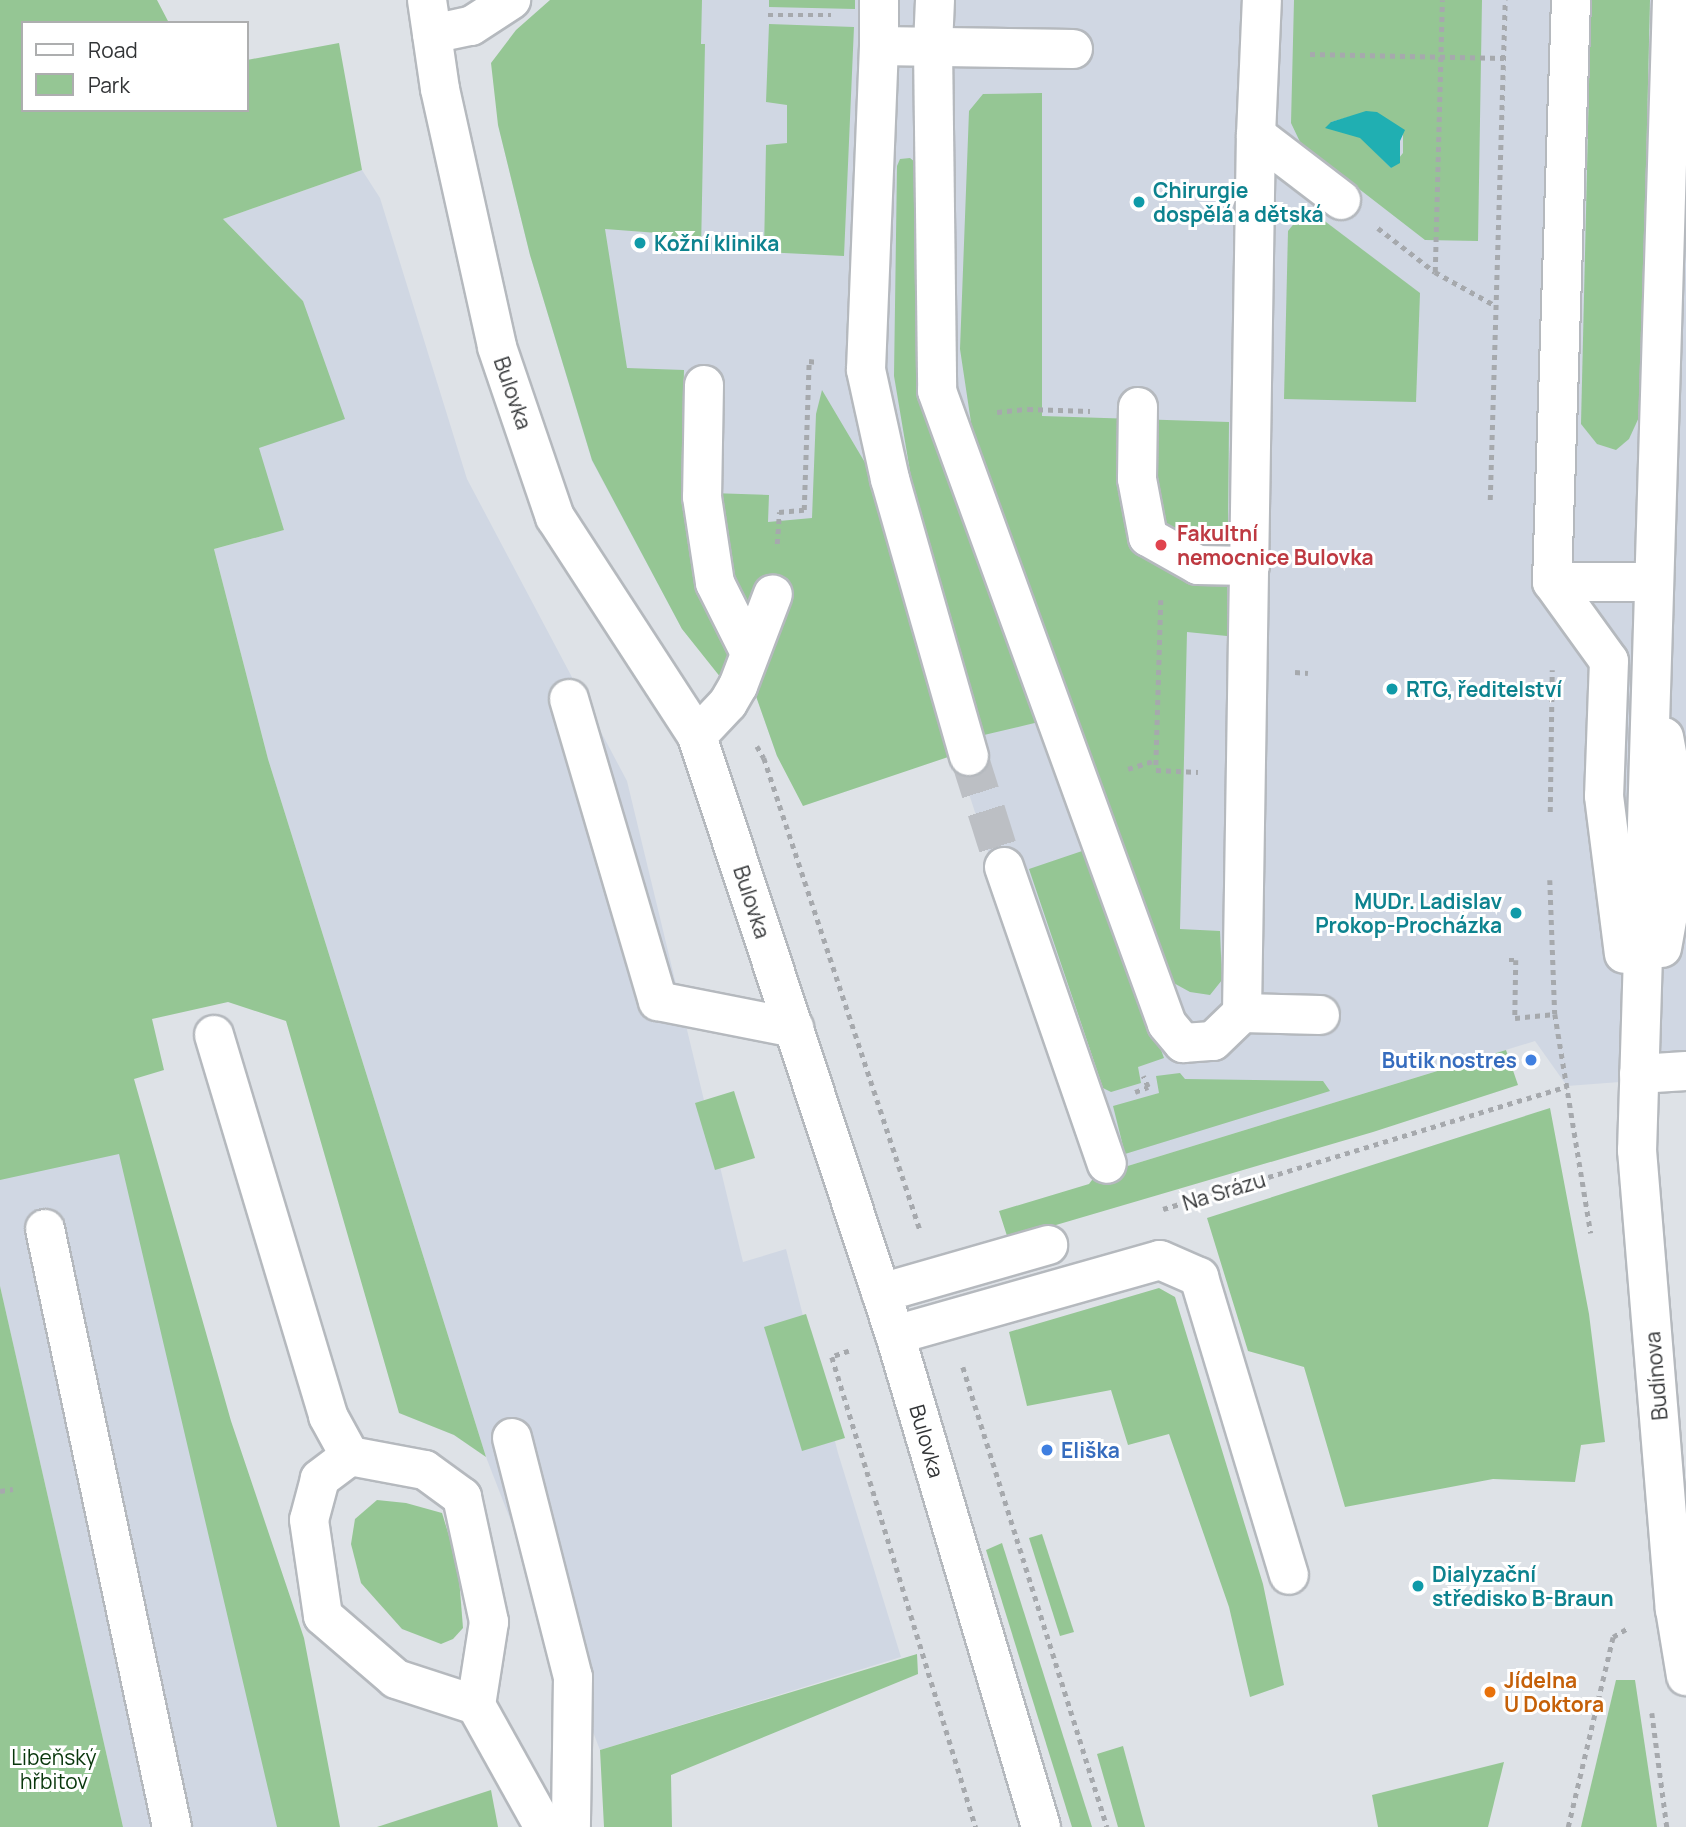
<!DOCTYPE html>
<meta charset="utf-8">
<style>
body{margin:0}
#map{position:relative;width:1686px;height:1827px;overflow:hidden;background:#dee2e7;font-family:Manrope,sans-serif}
div>[style]{position:absolute}
.built>*{inset:0;background:#d0d7e3}
.green>*{inset:0;background:#95c694}
.water>*{inset:0;background:#20afb2}
.minor-tunnel>*{height:38px;margin-top:-19px;transform-origin:0;background:repeating-linear-gradient(90deg,#bcbfc4 0 38px,transparent 0 57px)}
.path>*{height:4.5px;margin-top:-2.25px;transform-origin:0;background:repeating-linear-gradient(90deg,#a6a9ad 0 5px,transparent 0 10px)}
.roads{filter:drop-shadow(2px 0 #b5b9be) drop-shadow(-2px 0 #b5b9be) drop-shadow(0 2px #b5b9be) drop-shadow(0 -2px #b5b9be)}
.minor>*{height:38px;margin:-19px;padding:0 19px;transform-origin:19px;border-radius:19px;background:#fff}
.dots>*{width:19px;height:19px;translate:-50% -50%;box-sizing:border-box;border:4px solid #fff;border-radius:50%}
span{translate:-50% -50%;white-space:nowrap;text-align:center;line-height:1.15;-webkit-text-stroke:6px #fff;paint-order:stroke}
.culture-label{font-size:21px;color:#0d838f;font-weight:700}
.left{translate:0 -50%;text-align:left}
.right{translate:-100% -50%;text-align:right}
.street-label{font-size:21px;color:#323436}
.health-label{font-size:21px;color:#be3a42;font-weight:700}
.shop-label{font-size:21px;color:#366cbe;font-weight:700}
.food-label{font-size:21px;color:#c56008;font-weight:700}
.park-label{font-size:21px;color:#08360b}
.legend{position:absolute;left:21px;top:21px;width:228px;height:91px;box-sizing:border-box;background:#fff;border:2px solid #adaeaf;margin:0;padding:9px 12px;list-style:none;font-size:21px;color:#323436}
.legend li{display:flex;align-items:center;gap:14px;height:35px}
.legend b{width:35px;border:2px solid #adaeaf}
</style>
<div id="map">
<div class="built">
<i style="clip-path:polygon(580px 0,1686px 0,1686px 1077px,1567px 1086px,1535px 1041px,1095px 1176px,941px 709px,777px 756px,751px 682px,682px 629px,592px 461px,530px 255px,498px 125px)"></i>
<i style="clip-path:polygon(362px 170px,380px 198px,467px 479px,627px 781px,743px 1262px,786px 1249px,838px 1453px,901px 1657px,600px 1750px,486px 1457px,268px 759px,214px 549px,284px 530px,258px 449px,303px 301px,223px 219px)"></i>
<i style="clip-path:polygon(122px 1146px,288px 1827px,123px 1827px,0 1286px,0 1172px)"></i>
</div>
<div class="green">
<i style="clip-path:polygon(0 0,157px 0,169px 23px,23px 23px,23px 110px,247px 110px,247px 60px,339px 43px,362px 170px,223px 219px,303px 301px,345px 419px,259px 448px,284px 530px,214px 549px,268px 759px,486px 1457px,454px 1435px,399px 1413px,286px 1021px,228px 1002px,152px 1019px,164px 1070px,134px 1079px,231px 1421px,304px 1638px,340px 1827px,277px 1827px,119px 1154px,0 1180px)"></i>
<i style="clip-path:polygon(550px 0,702px 0,701px 44px,705px 44px,701px 251px,676px 251px,671px 234px,605px 229px,627px 368px,684px 370px,681px 492px,769px 495px,768px 522px,812px 518px,816px 414px,822px 390px,867px 466px,941px 709px,960px 753px,803px 806px,777px 756px,751px 682px,725px 683px,682px 629px,592px 460px,530px 255px,498px 125px,491px 63px,516px 30px)"></i>
<i style="clip-path:polygon(769px 0,855px 0,855px 9px,769px 7px)"></i>
<i style="clip-path:polygon(evenodd,1294px 0,1482px 0,1478px 241px,1425px 240px,1301px 144px,1291px 123px,1294px 0,1352px 116px,1403px 134px,1403px 153px,1391px 168px,1360px 137px,1331px 122px,1352px 116px)"></i>
<i style="clip-path:polygon(1591px 0,1650px 0,1640px 415px,1629px 439px,1616px 450px,1597px 444px,1581px 424px)"></i>
<i style="clip-path:polygon(769px 24px,854px 27px,844px 256px,764px 252px,766px 145px,787px 143px,787px 105px,766px 102px)"></i>
<i style="clip-path:polygon(1042px 93px,1042px 416px,1229px 422px,1227px 636px,1187px 632px,1180px 929px,1220px 931px,1222px 980px,1210px 995px,1190px 992px,1170px 981px,972px 429px,960px 349px,969px 111px,983px 94px)"></i>
<i style="clip-path:polygon(910px 158px,915px 162px,923px 384px,1047px 720px,984px 735px,912px 483px,894px 376px,897px 166px,900px 159px)"></i>
<i style="clip-path:polygon(1314px 213px,1420px 293px,1416px 402px,1284px 399px,1288px 231px,1300px 216px)"></i>
<i style="clip-path:polygon(1088px 849px,1164px 1058px,1138px 1067px,1141px 1083px,1111px 1092px,1103px 1088px,1029px 869px)"></i>
<i style="clip-path:polygon(1506px 1050px,1518px 1085px,1373px 1132px,1008px 1239px,999px 1211px,1089px 1184px,1095px 1176px)"></i>
<i style="clip-path:polygon(1180px 1073px,1185px 1079px,1323px 1081px,1330px 1091px,1125px 1154px,1113px 1106px,1159px 1093px,1156px 1076px)"></i>
<i style="clip-path:polygon(734px 1091px,755px 1158px,715px 1170px,695px 1103px)"></i>
<i style="clip-path:polygon(1550px 1108px,1589px 1314px,1605px 1442px,1581px 1445px,1575px 1482px,1493px 1479px,1345px 1507px,1304px 1367px,1248px 1351px,1207px 1218px)"></i>
<i style="clip-path:polygon(0 1286px,123px 1827px,0 1827px)"></i>
<i style="clip-path:polygon(1159px 1288px,1175px 1297px,1263px 1584px,1284px 1685px,1250px 1697px,1229px 1607px,1169px 1434px,1128px 1445px,1111px 1390px,1027px 1406px,1009px 1332px)"></i>
<i style="clip-path:polygon(806px 1314px,845px 1438px,802px 1451px,764px 1327px)"></i>
<i style="clip-path:polygon(377px 1500px,406px 1503px,442px 1513px,458px 1565px,463px 1628px,453px 1639px,441px 1644px,402px 1629px,361px 1583px,351px 1544px,355px 1519px)"></i>
<i style="clip-path:polygon(1042px 1534px,1074px 1632px,1060px 1636px,1029px 1538px)"></i>
<i style="clip-path:polygon(1002px 1543px,1092px 1827px,1072px 1827px,986px 1550px)"></i>
<i style="clip-path:polygon(917px 1654px,918px 1674px,671px 1775px,672px 1827px,604px 1827px,600px 1750px)"></i>
<i style="clip-path:polygon(1616px 1680px,1635px 1680px,1657px 1827px,1581px 1827px)"></i>
<i style="clip-path:polygon(1123px 1746px,1145px 1827px,1118px 1827px,1097px 1754px)"></i>
<i style="clip-path:polygon(1504px 1762px,1488px 1827px,1378px 1827px,1372px 1795px)"></i>
<i style="clip-path:polygon(491px 1790px,498px 1827px,377px 1827px)"></i>
</div>
<div class="water">
<i style="clip-path:polygon(1366px 111px,1377px 112px,1405px 130px,1400px 141px,1400px 163px,1391px 168px,1360px 138px,1325px 128px,1331px 122px)"></i>
</div>
<div class="minor-tunnel">
<i style="left:969px;top:756px;width:116px;rotate:72.5deg"></i>
</div>
<div class="path">
<i style="left:768px;top:15px;width:63px"></i>
<i style="left:1310px;top:54px;width:194px;rotate:1.2deg"></i>
<i style="left:1378px;top:228px;width:72px;rotate:37.7deg"></i>
<i style="left:1435px;top:272px;width:70px;rotate:29.1deg"></i>
<i style="left:1435px;top:272px;width:272px;rotate:-88.5deg"></i>
<i style="left:997px;top:412px;width:31px;rotate:-6deg"></i>
<i style="left:1028px;top:409px;width:62px;rotate:1.8deg"></i>
<i style="left:1490px;top:500px;width:500px;rotate:-88.28deg"></i>
<i style="left:777px;top:544px;width:32px;rotate:-86deg"></i>
<i style="left:779px;top:512px;width:25px;rotate:-5deg"></i>
<i style="left:804px;top:510px;width:149px;rotate:-88.1deg"></i>
<i style="left:809px;top:361px;width:8px;rotate:7deg"></i>
<i style="left:1161px;top:600px;width:170px;rotate:91.7deg"></i>
<i style="left:1156px;top:770px;width:42px;rotate:2.7deg"></i>
<i style="left:1295px;top:672px;width:13px;rotate:4deg"></i>
<i style="left:757px;top:746px;width:14px;rotate:60deg"></i>
<i style="left:764px;top:758px;width:499px;rotate:71.7deg"></i>
<i style="left:1128px;top:769px;width:29px;rotate:-18deg"></i>
<i style="left:1550px;top:812px;width:142px;rotate:-89.2deg"></i>
<i style="left:1550px;top:880px;width:134px;rotate:87.9deg"></i>
<i style="left:1555px;top:1014px;width:222px;rotate:80.7deg"></i>
<i style="left:1509px;top:960px;width:7px"></i>
<i style="left:1516px;top:960px;width:58px;rotate:91deg"></i>
<i style="left:1515px;top:1018px;width:40px;rotate:-5.7deg"></i>
<i style="left:1135px;top:1092px;width:14px;rotate:-21deg"></i>
<i style="left:1148px;top:1087px;width:12px;rotate:-114deg"></i>
<i style="left:1163px;top:1209px;width:422px;rotate:-16.9deg"></i>
<i style="left:849px;top:1351px;width:18px;rotate:161deg"></i>
<i style="left:832px;top:1357px;width:492px;rotate:73deg"></i>
<i style="left:963px;top:1367px;width:482px;rotate:72.6deg"></i>
<i style="left:0;top:1491px;width:13px;rotate:-9deg"></i>
<i style="left:1652px;top:1713px;width:115px;rotate:82.5deg"></i>
<i style="left:1568px;top:1827px;width:195px;rotate:-76.7deg"></i>
<i style="left:1613px;top:1637px;width:17px;rotate:-31deg"></i>
</div>
<div class="roads">
<div class="minor">
<i style="left:427px;top:0;width:90px;rotate:81.7deg"></i>
<i style="left:440px;top:89px;width:264px;rotate:77.5deg"></i>
<i style="left:497px;top:347px;width:180px;rotate:71.2deg"></i>
<i style="left:555px;top:517px;width:261px;rotate:57deg"></i>
<i style="left:697px;top:736px;width:631px;rotate:71.71deg"></i>
<i style="left:895px;top:1335px;width:513px;rotate:73.47deg"></i>
<i style="left:879px;top:0;width:46px;rotate:90deg"></i>
<i style="left:879px;top:46px;width:194px;rotate:0.9deg"></i>
<i style="left:935px;top:0;width:46px;rotate:92.5deg"></i>
<i style="left:933px;top:46px;width:345px;rotate:89.3deg"></i>
<i style="left:937px;top:391px;width:673px;rotate:70.03deg"></i>
<i style="left:1167px;top:1024px;width:25px;rotate:50deg"></i>
<i style="left:1183px;top:1043px;width:30px;rotate:-4deg"></i>
<i style="left:1213px;top:1041px;width:40px;rotate:-44deg"></i>
<i style="left:1242px;top:1013px;width:878px;rotate:-89.09deg"></i>
<i style="left:1256px;top:135px;width:135px;rotate:-87.5deg"></i>
<i style="left:1571px;top:0;width:582px;rotate:91.87deg"></i>
<i style="left:1552px;top:582px;width:97px;rotate:54.2deg"></i>
<i style="left:1609px;top:661px;width:135px;rotate:92.1deg"></i>
<i style="left:1604px;top:796px;width:159px;rotate:82.8deg"></i>
<i style="left:1672px;top:0;width:1151px;rotate:91.74deg"></i>
<i style="left:1637px;top:1150px;width:461px;rotate:85.3deg"></i>
<i style="left:1675px;top:1609px;width:68px;rotate:80.7deg"></i>
<i style="left:432px;top:34px;width:40px;rotate:-12deg"></i>
<i style="left:471px;top:26px;width:48px;rotate:-33deg"></i>
<i style="left:879px;top:46px;width:324px;rotate:92.3deg"></i>
<i style="left:866px;top:370px;width:112px;rotate:77.6deg"></i>
<i style="left:890px;top:479px;width:288px;rotate:74.1deg"></i>
<i style="left:1256px;top:135px;width:107px;rotate:37.4deg"></i>
<i style="left:704px;top:385px;width:112px;rotate:91deg"></i>
<i style="left:702px;top:497px;width:87px;rotate:81.4deg"></i>
<i style="left:715px;top:583px;width:78px;rotate:63.4deg"></i>
<i style="left:1138px;top:407px;width:72px;rotate:90.8deg"></i>
<i style="left:1137px;top:479px;width:59px;rotate:79.3deg"></i>
<i style="left:1148px;top:537px;width:57px;rotate:29.2deg"></i>
<i style="left:1198px;top:565px;width:52px;rotate:1.1deg"></i>
<i style="left:1552px;top:582px;width:101px"></i>
<i style="left:569px;top:699px;width:315px;rotate:73.6deg"></i>
<i style="left:658px;top:1001px;width:139px;rotate:11.2deg"></i>
<i style="left:697px;top:736px;width:45px;rotate:-46.8deg"></i>
<i style="left:728px;top:703px;width:20px;rotate:-60deg"></i>
<i style="left:738px;top:686px;width:98px;rotate:-69.2deg"></i>
<i style="left:1004px;top:867px;width:314px;rotate:70.9deg"></i>
<i style="left:1662px;top:948px;width:67px;rotate:-79.7deg"></i>
<i style="left:1674px;top:882px;width:81px;rotate:-88.6deg"></i>
<i style="left:1676px;top:801px;width:65px;rotate:-100.6deg"></i>
<i style="left:1242px;top:1013px;width:78px;rotate:1.5deg"></i>
<i style="left:214px;top:1035px;width:398px;rotate:73.3deg"></i>
<i style="left:328px;top:1416px;width:46px;rotate:61.2deg"></i>
<i style="left:350px;top:1456px;width:76px;rotate:10.6deg"></i>
<i style="left:425px;top:1470px;width:46px;rotate:36.1deg"></i>
<i style="left:462px;top:1497px;width:128px;rotate:77.8deg"></i>
<i style="left:489px;top:1622px;width:84px;rotate:98.9deg"></i>
<i style="left:476px;top:1705px;width:140px;rotate:60.9deg"></i>
<i style="left:1639px;top:1074px;width:47px;rotate:-3.7deg"></i>
<i style="left:45px;top:1229px;width:611px;rotate:78.01deg"></i>
<i style="left:881px;top:1293px;width:174px;rotate:-16deg"></i>
<i style="left:895px;top:1335px;width:275px;rotate:-15.8deg"></i>
<i style="left:1160px;top:1260px;width:43px;rotate:23.6deg"></i>
<i style="left:1199px;top:1277px;width:311px;rotate:73.2deg"></i>
<i style="left:512px;top:1438px;width:247px;rotate:75.7deg"></i>
<i style="left:573px;top:1677px;width:150px;rotate:90.8deg"></i>
<i style="left:350px;top:1456px;width:38px;rotate:143deg"></i>
<i style="left:320px;top:1479px;width:42px;rotate:105deg"></i>
<i style="left:309px;top:1520px;width:97px;rotate:81.7deg"></i>
<i style="left:323px;top:1616px;width:96px;rotate:40.8deg"></i>
<i style="left:396px;top:1679px;width:84px;rotate:18deg"></i>
</div>
</div>
<div class="dots">
<i style="left:1139px;top:202px;background:#0f9aa8"></i>
<i style="left:640px;top:243px;background:#0f9aa8"></i>
<i style="left:1161px;top:545px;background:#e0444e"></i>
<i style="left:1392px;top:689px;background:#0f9aa8"></i>
<i style="left:1516px;top:913px;background:#0f9aa8"></i>
<i style="left:1531px;top:1060px;background:#3f7fe0"></i>
<i style="left:1047px;top:1450px;background:#3f7fe0"></i>
<i style="left:1418px;top:1586px;background:#0f9aa8"></i>
<i style="left:1490px;top:1692px;background:#e8710a"></i>
</div>
<div class="culture-label">
<span class="left" style="left:1153px;top:202px">Chirurgie<br>dospělá a dětská</span>
<span class="left" style="left:654px;top:243px">Kožní klinika</span>
<span class="left" style="left:1406px;top:689px">RTG, ředitelství</span>
<span class="right" style="left:1502px;top:913px">MUDr. Ladislav<br>Prokop-Procházka</span>
<span class="left" style="left:1432px;top:1586px">Dialyzační<br>středisko B-Braun</span>
</div>
<div class="street-label">
<span style="left:513px;top:393px;rotate:71deg">Bulovka</span>
<span style="left:752px;top:902px;rotate:72deg">Bulovka</span>
<span style="left:1224px;top:1191px;rotate:-17deg">Na Srázu</span>
<span style="left:1656px;top:1376px;rotate:-95deg">Budínova</span>
<span style="left:927px;top:1441px;rotate:74deg">Bulovka</span>
</div>
<div class="health-label">
<span class="left" style="left:1177px;top:545px">Fakultní<br>nemocnice Bulovka</span>
</div>
<div class="shop-label">
<span class="right" style="left:1517px;top:1060px">Butik nostres</span>
<span class="left" style="left:1061px;top:1450px">Eliška</span>
</div>
<div class="food-label">
<span class="left" style="left:1504px;top:1692px">Jídelna<br>U Doktora</span>
</div>
<div class="park-label">
<span style="left:54px;top:1769px">Libeňský<br>hřbitov</span>
</div>
<ul class="legend">
<li><b style="height:9px;background:#fff"></b>Road</li>
<li><b style="height:19px;background:#95c694"></b>Park</li>
</ul>
</div>
